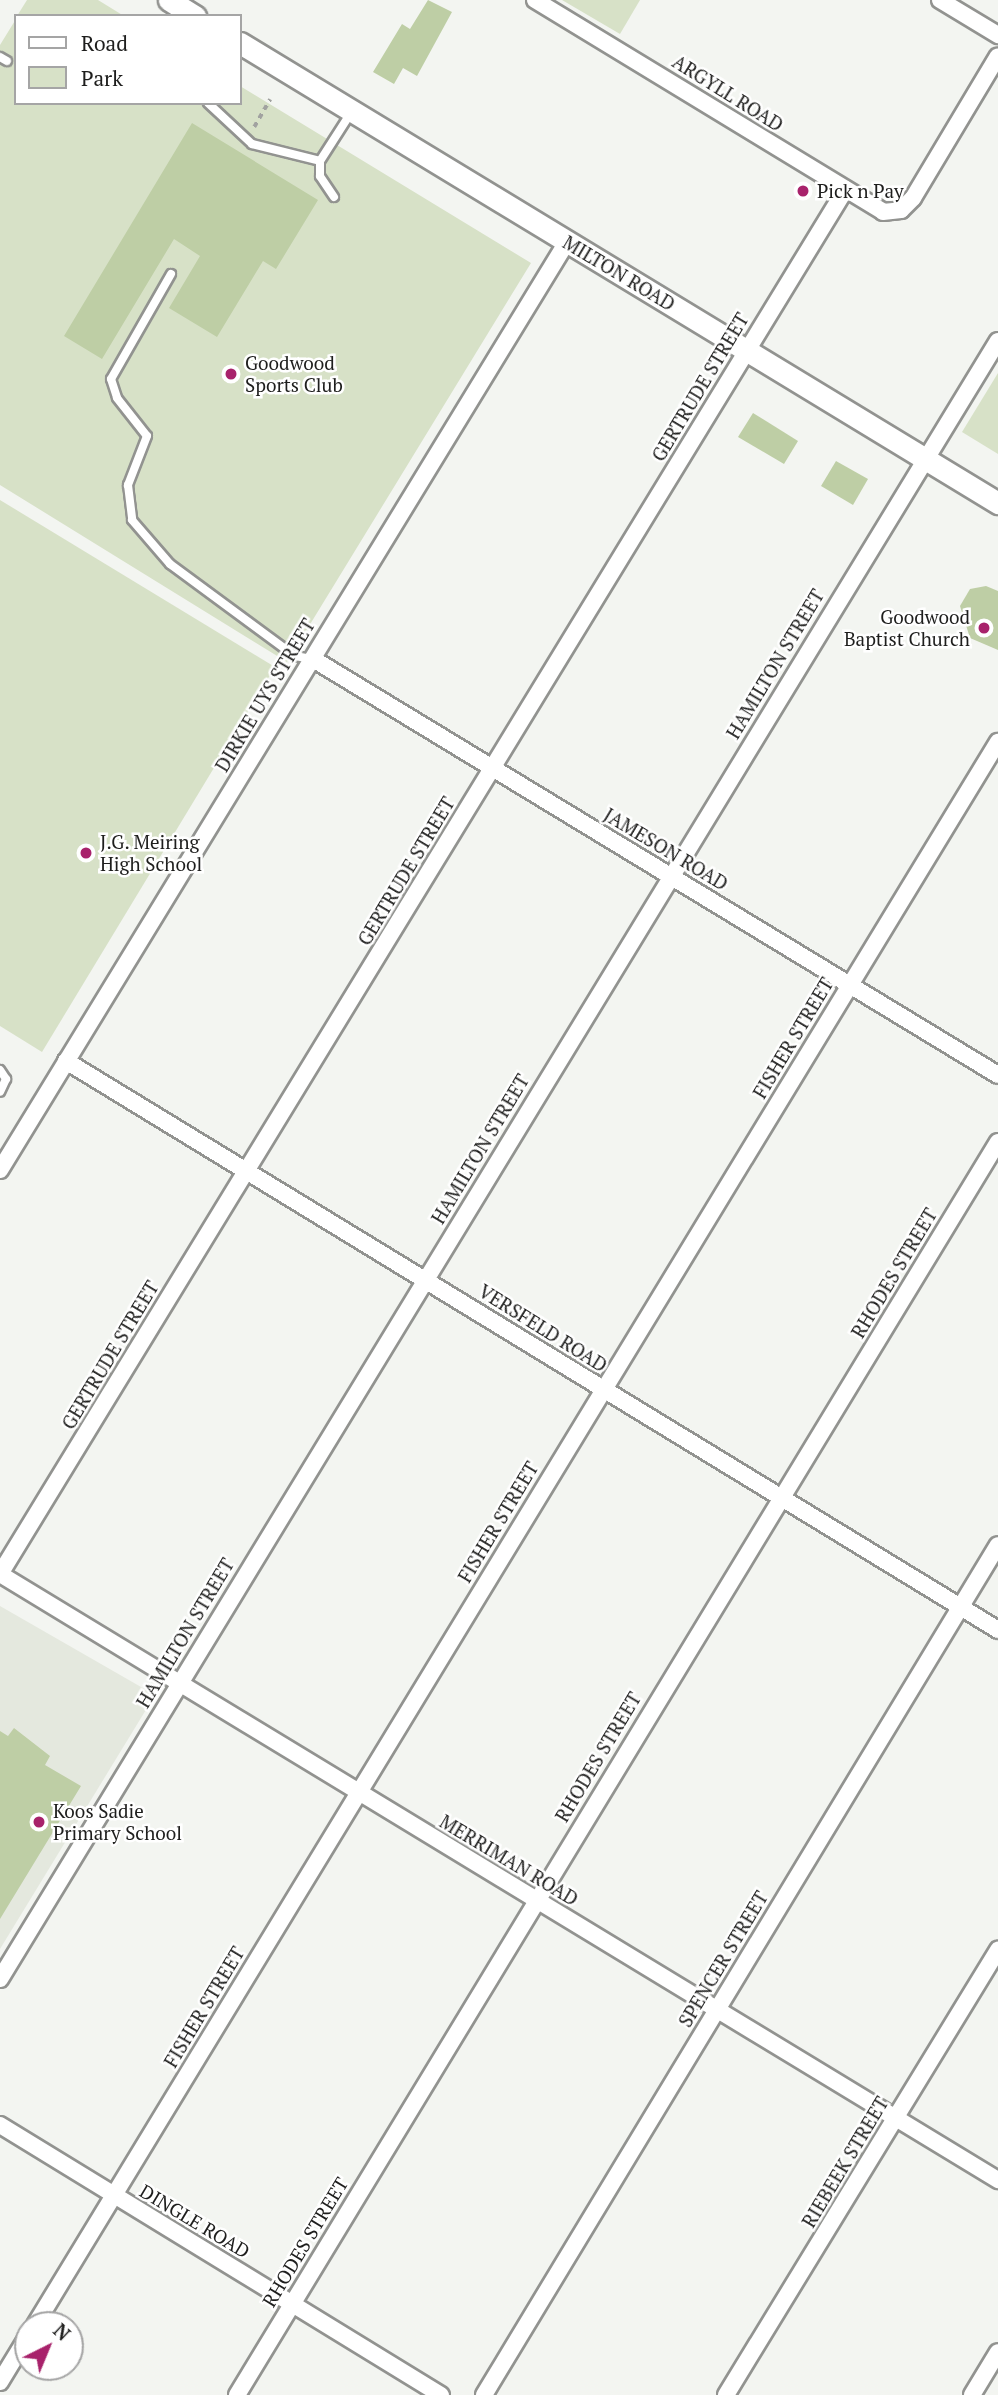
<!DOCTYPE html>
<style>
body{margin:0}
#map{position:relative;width:998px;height:2395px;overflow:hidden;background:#f3f5f1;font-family:"PT Serif",serif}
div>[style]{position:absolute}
.built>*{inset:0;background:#e4e8de}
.green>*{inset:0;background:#d7e1c7}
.building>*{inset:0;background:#becea5}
.path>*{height:3.5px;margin-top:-1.75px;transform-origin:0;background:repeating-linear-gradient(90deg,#a1a2a0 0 5px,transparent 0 10px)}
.roads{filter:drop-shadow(2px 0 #929390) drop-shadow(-2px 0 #929390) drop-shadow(0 2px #929390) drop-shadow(0 -2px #929390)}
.lane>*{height:8px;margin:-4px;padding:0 4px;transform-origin:4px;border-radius:4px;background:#fff}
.street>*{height:16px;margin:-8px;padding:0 8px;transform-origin:8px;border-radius:8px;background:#fff}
.secondary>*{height:21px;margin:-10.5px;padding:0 10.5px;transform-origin:10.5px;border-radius:10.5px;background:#fff}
.dots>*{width:19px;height:19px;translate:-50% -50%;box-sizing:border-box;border:4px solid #fff;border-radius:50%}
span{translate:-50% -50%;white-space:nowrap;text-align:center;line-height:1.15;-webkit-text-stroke:5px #fff;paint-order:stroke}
.street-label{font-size:19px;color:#1e1e1d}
.poi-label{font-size:19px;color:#1e1e1d}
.left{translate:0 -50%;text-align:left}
.right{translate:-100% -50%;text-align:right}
.legend{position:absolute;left:14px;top:14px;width:228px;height:91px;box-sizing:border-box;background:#fff;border:2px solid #a5a5a5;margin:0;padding:9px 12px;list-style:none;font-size:21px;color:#1e1e1d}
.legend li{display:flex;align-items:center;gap:14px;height:35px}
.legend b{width:35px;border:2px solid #a5a5a5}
.north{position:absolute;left:14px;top:2311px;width:70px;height:70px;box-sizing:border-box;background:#fff;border:2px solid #a5a5a5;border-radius:50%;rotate:43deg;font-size:19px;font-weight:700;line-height:28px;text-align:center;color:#1e1e1d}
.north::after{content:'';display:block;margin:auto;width:24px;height:32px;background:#a8226b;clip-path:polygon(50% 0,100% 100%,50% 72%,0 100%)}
</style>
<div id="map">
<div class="built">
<i style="clip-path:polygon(0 1606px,155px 1695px,0 1949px)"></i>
</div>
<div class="green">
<i style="clip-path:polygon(27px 0,98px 0,124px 16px,17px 16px)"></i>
<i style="clip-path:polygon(562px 0,640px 0,620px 34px)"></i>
<i style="clip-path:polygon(16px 19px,16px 103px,240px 103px,240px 86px,531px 263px,287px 662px,0 485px,0 45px)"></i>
<i style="clip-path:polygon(998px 373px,998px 454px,962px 432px)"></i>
<i style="clip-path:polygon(0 500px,275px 667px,42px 1052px,0 1026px)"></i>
</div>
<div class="building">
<i style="clip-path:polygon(428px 0,452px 12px,417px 76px,403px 68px,394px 84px,373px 72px,402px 24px,410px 29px)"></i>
<i style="clip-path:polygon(192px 123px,318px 200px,276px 269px,263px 261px,217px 337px,169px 308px,200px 256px,174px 239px,102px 359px,64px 336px)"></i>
<i style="clip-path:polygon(753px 413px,798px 441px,784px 464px,738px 437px)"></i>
<i style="clip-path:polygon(836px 461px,868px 479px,853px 505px,821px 486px)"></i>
<i style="clip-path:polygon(986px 586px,998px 591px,998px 650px,970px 638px,960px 606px,970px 589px)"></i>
<i style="clip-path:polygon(14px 1728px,50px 1756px,45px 1765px,81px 1786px,0 1919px,0 1731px,8px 1736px)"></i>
</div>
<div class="path">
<i style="left:254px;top:127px;width:32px;rotate:-60deg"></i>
</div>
<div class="roads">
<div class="lane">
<i style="left:0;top:57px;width:8px;rotate:30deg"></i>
<i style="left:208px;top:103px;width:60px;rotate:43deg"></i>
<i style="left:252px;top:144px;width:70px;rotate:14deg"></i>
<i style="left:334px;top:197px;width:25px;rotate:-124deg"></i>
<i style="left:320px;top:176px;width:15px;rotate:-90deg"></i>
<i style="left:320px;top:161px;width:59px;rotate:-57.4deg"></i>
<i style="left:171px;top:274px;width:121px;rotate:119.7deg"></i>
<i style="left:111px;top:379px;width:20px;rotate:72deg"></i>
<i style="left:117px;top:398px;width:48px;rotate:51.7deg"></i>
<i style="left:147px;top:436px;width:53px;rotate:111.2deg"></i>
<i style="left:128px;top:485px;width:35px;rotate:83deg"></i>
<i style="left:132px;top:520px;width:58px;rotate:49.2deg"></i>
<i style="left:170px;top:564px;width:155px;rotate:36.4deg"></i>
<i style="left:295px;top:656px;width:17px;rotate:10deg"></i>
<i style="left:0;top:1070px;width:11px;rotate:56deg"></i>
<i style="left:6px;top:1079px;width:14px;rotate:115deg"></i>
</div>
<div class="street">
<i style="left:535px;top:0;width:407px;rotate:31.3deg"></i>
<i style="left:883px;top:212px;width:18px;rotate:-6deg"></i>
<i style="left:901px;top:210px;width:17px;rotate:-45deg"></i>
<i style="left:913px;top:198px;width:165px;rotate:-59.1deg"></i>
<i style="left:940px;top:0;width:68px;rotate:31.1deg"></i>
<i style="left:313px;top:659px;width:801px;rotate:31.27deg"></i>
<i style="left:66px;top:1061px;width:1092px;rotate:31.4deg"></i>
<i style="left:0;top:1170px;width:1088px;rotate:-58.58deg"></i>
<i style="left:0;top:1574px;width:1622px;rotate:-58.59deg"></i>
<i style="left:0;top:1574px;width:1168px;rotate:31.27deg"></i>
<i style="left:0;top:1979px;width:1918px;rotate:-58.65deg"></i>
<i style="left:0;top:2125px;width:517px;rotate:31.48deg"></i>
<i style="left:35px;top:2325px;width:1853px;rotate:-58.69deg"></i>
<i style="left:0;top:2382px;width:54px;rotate:-58.7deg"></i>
<i style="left:237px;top:2395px;width:1466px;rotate:-58.73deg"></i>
<i style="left:484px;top:2395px;width:993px;rotate:-58.84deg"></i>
<i style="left:726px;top:2395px;width:522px;rotate:-58.57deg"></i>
<i style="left:972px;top:2395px;width:50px;rotate:-58.8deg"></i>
</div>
<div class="secondary">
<i style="left:169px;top:0;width:31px;rotate:32deg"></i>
<i style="left:240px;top:43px;width:887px;rotate:31.25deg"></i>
</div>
</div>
<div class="dots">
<i style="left:803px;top:191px;background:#a8226b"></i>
<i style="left:231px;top:374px;background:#a8226b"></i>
<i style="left:984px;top:628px;background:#a8226b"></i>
<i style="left:86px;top:853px;background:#a8226b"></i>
<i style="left:39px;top:1822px;background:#a8226b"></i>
</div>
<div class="street-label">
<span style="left:728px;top:93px;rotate:32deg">ARGYLL ROAD</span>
<span style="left:619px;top:273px;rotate:31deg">MILTON ROAD</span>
<span style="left:700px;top:387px;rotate:-59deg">GERTRUDE STREET</span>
<span style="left:775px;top:664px;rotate:-59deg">HAMILTON STREET</span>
<span style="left:265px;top:695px;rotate:-59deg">DIRKIE UYS STREET</span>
<span style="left:666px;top:849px;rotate:31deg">JAMESON ROAD</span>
<span style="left:406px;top:871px;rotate:-59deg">GERTRUDE STREET</span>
<span style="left:793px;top:1038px;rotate:-59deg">FISHER STREET</span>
<span style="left:480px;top:1149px;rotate:-59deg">HAMILTON STREET</span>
<span style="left:894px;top:1273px;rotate:-59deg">RHODES STREET</span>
<span style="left:543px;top:1328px;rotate:32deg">VERSFELD ROAD</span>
<span style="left:110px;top:1355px;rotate:-59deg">GERTRUDE STREET</span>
<span style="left:498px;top:1522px;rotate:-59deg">FISHER STREET</span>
<span style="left:185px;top:1633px;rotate:-59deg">HAMILTON STREET</span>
<span style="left:598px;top:1757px;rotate:-59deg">RHODES STREET</span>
<span style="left:509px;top:1860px;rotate:31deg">MERRIMAN ROAD</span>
<span style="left:723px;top:1959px;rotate:-59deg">SPENCER STREET</span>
<span style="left:204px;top:2007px;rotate:-59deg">FISHER STREET</span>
<span style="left:845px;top:2162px;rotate:-59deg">RIEBEEK STREET</span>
<span style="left:195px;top:2221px;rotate:31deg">DINGLE ROAD</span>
<span style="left:305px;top:2242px;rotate:-59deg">RHODES STREET</span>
</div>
<div class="poi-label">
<span class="left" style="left:817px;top:191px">Pick n Pay</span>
<span class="left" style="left:245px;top:374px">Goodwood<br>Sports Club</span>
<span class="right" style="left:970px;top:628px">Goodwood<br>Baptist Church</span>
<span class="left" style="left:100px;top:853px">J.G. Meiring<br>High School</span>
<span class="left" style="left:53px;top:1822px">Koos Sadie<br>Primary School</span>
</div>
<ul class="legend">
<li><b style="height:9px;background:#fff"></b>Road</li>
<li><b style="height:19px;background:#d7e1c7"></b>Park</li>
</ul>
<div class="north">N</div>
</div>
